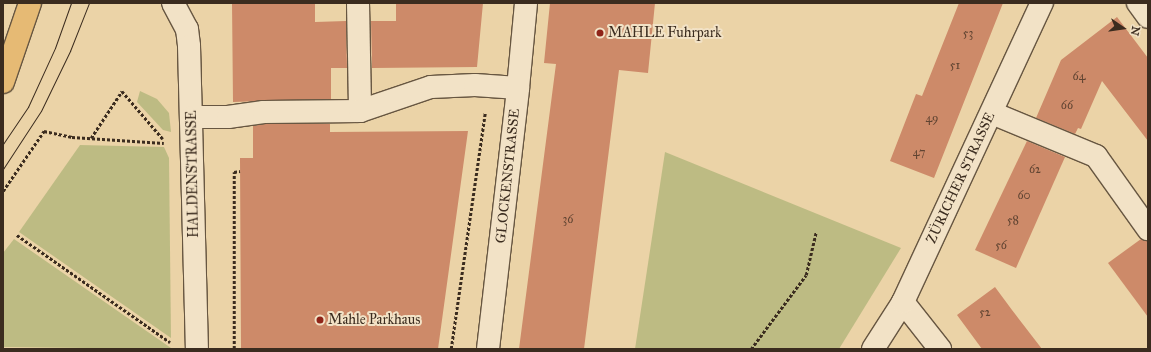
<!DOCTYPE html>
<meta charset="utf-8">
<style>
body{margin:0}
#map{position:relative;width:1151px;height:352px;overflow:hidden;background:#ebd3a7;font-family:"IM FELL Great Primer",serif}
div>[style]{position:absolute}
.green>*{inset:0;background:#bdbb83}
.building>*{inset:0;background:#cd8a69}
.path>*{height:2.5px;margin-top:-1.25px;transform-origin:0;background:repeating-linear-gradient(90deg,#3b2c1f 0 3px,transparent 0 5px)}
.roads{filter:drop-shadow(1px 0 #675641) drop-shadow(-1px 0 #675641) drop-shadow(0 1px #675641) drop-shadow(0 -1px #675641)}
.minor>*{height:22px;margin:-11px;padding:0 11px;transform-origin:11px;border-radius:11px;background:#f2e2c6}
.major>*{height:22px;margin:-11px;padding:0 11px;transform-origin:11px;border-radius:11px;background:#e6ba74}
.tram>*{height:1px;margin:-0.5px;padding:0 0.5px;transform-origin:0.5px;border-radius:0.5px;background:#3b2c1f}
.dots>*{width:11px;height:11px;translate:-50% -50%;box-sizing:border-box;border:2px solid #f2e2c6;border-radius:50%}
span{translate:-50% -50%;white-space:nowrap;text-align:center;line-height:1.15;-webkit-text-stroke:4px #f2e2c6;paint-order:stroke}
.number-label{font-size:12px;color:#604432}
.number-label span{-webkit-text-stroke-width:0}
.poi-label{font-size:14px;color:#3b2c1f}
.left{translate:0 -50%;text-align:left}
.street-label{font-size:14px;color:#3b2c1f}
.frame{position:absolute;inset:0;border:4px solid #3b2c1f;pointer-events:none}
.north{position:absolute;left:1103px;top:8px;width:40px;height:40px;-webkit-text-stroke:3px #f2e2c6;paint-order:stroke;rotate:103deg;font-size:11px;font-weight:700;line-height:16px;text-align:center;color:#3b2c1f}
.north::after{content:'';display:block;margin:auto;width:14px;height:18px;background:#3b2c1f;clip-path:polygon(50% 0,100% 100%,50% 72%,0 100%)}
</style>
<div id="map">
<div class="green">
<i style="clip-path:polygon(140px 91px,157px 99px,169px 113px,171px 132px,163px 130px,137px 102px)"></i>
<i style="clip-path:polygon(80px 145px,164px 147px,169px 158px,171px 338px,19px 232px)"></i>
<i style="clip-path:polygon(665px 152px,901px 248px,839px 349px,635px 349px)"></i>
<i style="clip-path:polygon(14px 239px,171px 348px,171px 349px,3px 347px,3px 253px)"></i>
</div>
<div class="building">
<i style="clip-path:polygon(232px 3px,315px 3px,315px 22px,346px 21px,347px 68px,331px 68px,331px 99px,233px 102px)"></i>
<i style="clip-path:polygon(396px 3px,483px 3px,477px 67px,372px 68px,371px 21px,396px 21px)"></i>
<i style="clip-path:polygon(550px 3px,655px 3px,648px 73px,619px 70px,584px 349px,519px 349px,556px 64px,544px 63px)"></i>
<i style="clip-path:polygon(959px 3px,1003px 3px,934px 178px,890px 161px,916px 94px,922px 96px)"></i>
<i style="clip-path:polygon(1117px 17px,1148px 58px,1148px 141px,1102px 81px,1081px 129px,1078px 128px,1075px 134px,1036px 118px,1061px 60px)"></i>
<i style="clip-path:polygon(265px 124px,330px 124px,330px 132px,468px 131px,438px 349px,241px 349px,240px 158px,253px 158px,253px 126px)"></i>
<i style="clip-path:polygon(1027px 141px,1065px 157px,1016px 268px,975px 250px)"></i>
<i style="clip-path:polygon(1141px 239px,1148px 241px,1148px 317px,1108px 263px)"></i>
<i style="clip-path:polygon(995px 287px,1012px 310px,1042px 349px,982px 349px,957px 315px)"></i>
</div>
<div class="path">
<i style="left:91px;top:138px;width:56px;rotate:-56.6deg"></i>
<i style="left:122px;top:91px;width:63px;rotate:49.5deg"></i>
<i style="left:3px;top:191px;width:73px;rotate:-55.7deg"></i>
<i style="left:44px;top:131px;width:29px;rotate:12deg"></i>
<i style="left:72px;top:137px;width:92px;rotate:3.7deg"></i>
<i style="left:17px;top:235px;width:187px;rotate:35deg"></i>
<i style="left:234px;top:349px;width:177px;rotate:-90deg"></i>
<i style="left:234px;top:172px;width:6px;rotate:-9deg"></i>
<i style="left:451px;top:349px;width:239px;rotate:-81.8deg"></i>
<i style="left:751px;top:349px;width:92px;rotate:-53.4deg"></i>
<i style="left:806px;top:275px;width:44px;rotate:-76.9deg"></i>
</div>
<div class="roads">
<div class="minor">
<i style="left:173px;top:3px;width:30px;rotate:62deg"></i>
<i style="left:187px;top:29px;width:17px;rotate:83deg"></i>
<i style="left:189px;top:46px;width:303px;rotate:88.5deg"></i>
<i style="left:358px;top:3px;width:108px;rotate:88.9deg"></i>
<i style="left:1138px;top:3px;width:17px;rotate:54deg"></i>
<i style="left:992px;top:113px;width:113px;rotate:22.5deg"></i>
<i style="left:1096px;top:156px;width:90px;rotate:54.5deg"></i>
<i style="left:192px;top:117px;width:36px"></i>
<i style="left:228px;top:117px;width:36px;rotate:-8deg"></i>
<i style="left:264px;top:112px;width:96px;rotate:-0.6deg"></i>
<i style="left:360px;top:111px;width:75px;rotate:-18.7deg"></i>
<i style="left:431px;top:87px;width:44px;rotate:-2.6deg"></i>
<i style="left:475px;top:85px;width:43px;rotate:4deg"></i>
<i style="left:903px;top:302px;width:60px;rotate:51.8deg"></i>
<i style="left:488px;top:349px;width:263px;rotate:-83.4deg"></i>
<i style="left:518px;top:88px;width:85px;rotate:-84.6deg"></i>
<i style="left:873px;top:349px;width:56px;rotate:-57.4deg"></i>
<i style="left:903px;top:302px;width:330px;rotate:-65.1deg"></i>
</div>
<div class="major">
<i style="left:3px;top:82px;width:83px;rotate:-71.1deg"></i>
</div>
</div>
<div class="tram">
<i style="left:3px;top:144px;width:45px;rotate:-56deg"></i>
<i style="left:28px;top:107px;width:65px;rotate:-65.4deg"></i>
<i style="left:55px;top:48px;width:48px;rotate:-70.4deg"></i>
<i style="left:3px;top:169px;width:69px;rotate:-56.8deg"></i>
<i style="left:41px;top:111px;width:67px;rotate:-64.2deg"></i>
<i style="left:70px;top:51px;width:52px;rotate:-68.4deg"></i>
</div>
<div class="dots">
<i style="left:600px;top:33px;background:#8f2418"></i>
<i style="left:320px;top:320px;background:#8f2418"></i>
</div>
<div class="number-label">
<span style="left:968px;top:34px">53</span>
<span style="left:955px;top:66px">51</span>
<span style="left:1079px;top:77px">64</span>
<span style="left:1067px;top:106px">66</span>
<span style="left:932px;top:119px">49</span>
<span style="left:919px;top:153px">47</span>
<span style="left:1035px;top:170px">62</span>
<span style="left:1024px;top:196px">60</span>
<span style="left:568px;top:220px">36</span>
<span style="left:1013px;top:221px">58</span>
<span style="left:1001px;top:246px">56</span>
<span style="left:985px;top:313px">52</span>
</div>
<div class="poi-label">
<span class="left" style="left:608px;top:33px">MAHLE Fuhrpark</span>
<span class="left" style="left:328px;top:320px">Mahle Parkhaus</span>
</div>
<div class="street-label">
<span style="left:193px;top:174px;rotate:-91deg">HALDENSTRASSE</span>
<span style="left:508px;top:176px;rotate:-84deg">GLOCKENSTRASSE</span>
<span style="left:961px;top:178px;rotate:-65deg">ZÜRICHER STRASSE</span>
</div>
<div class="frame"></div>
<div class="north">N</div>
</div>
